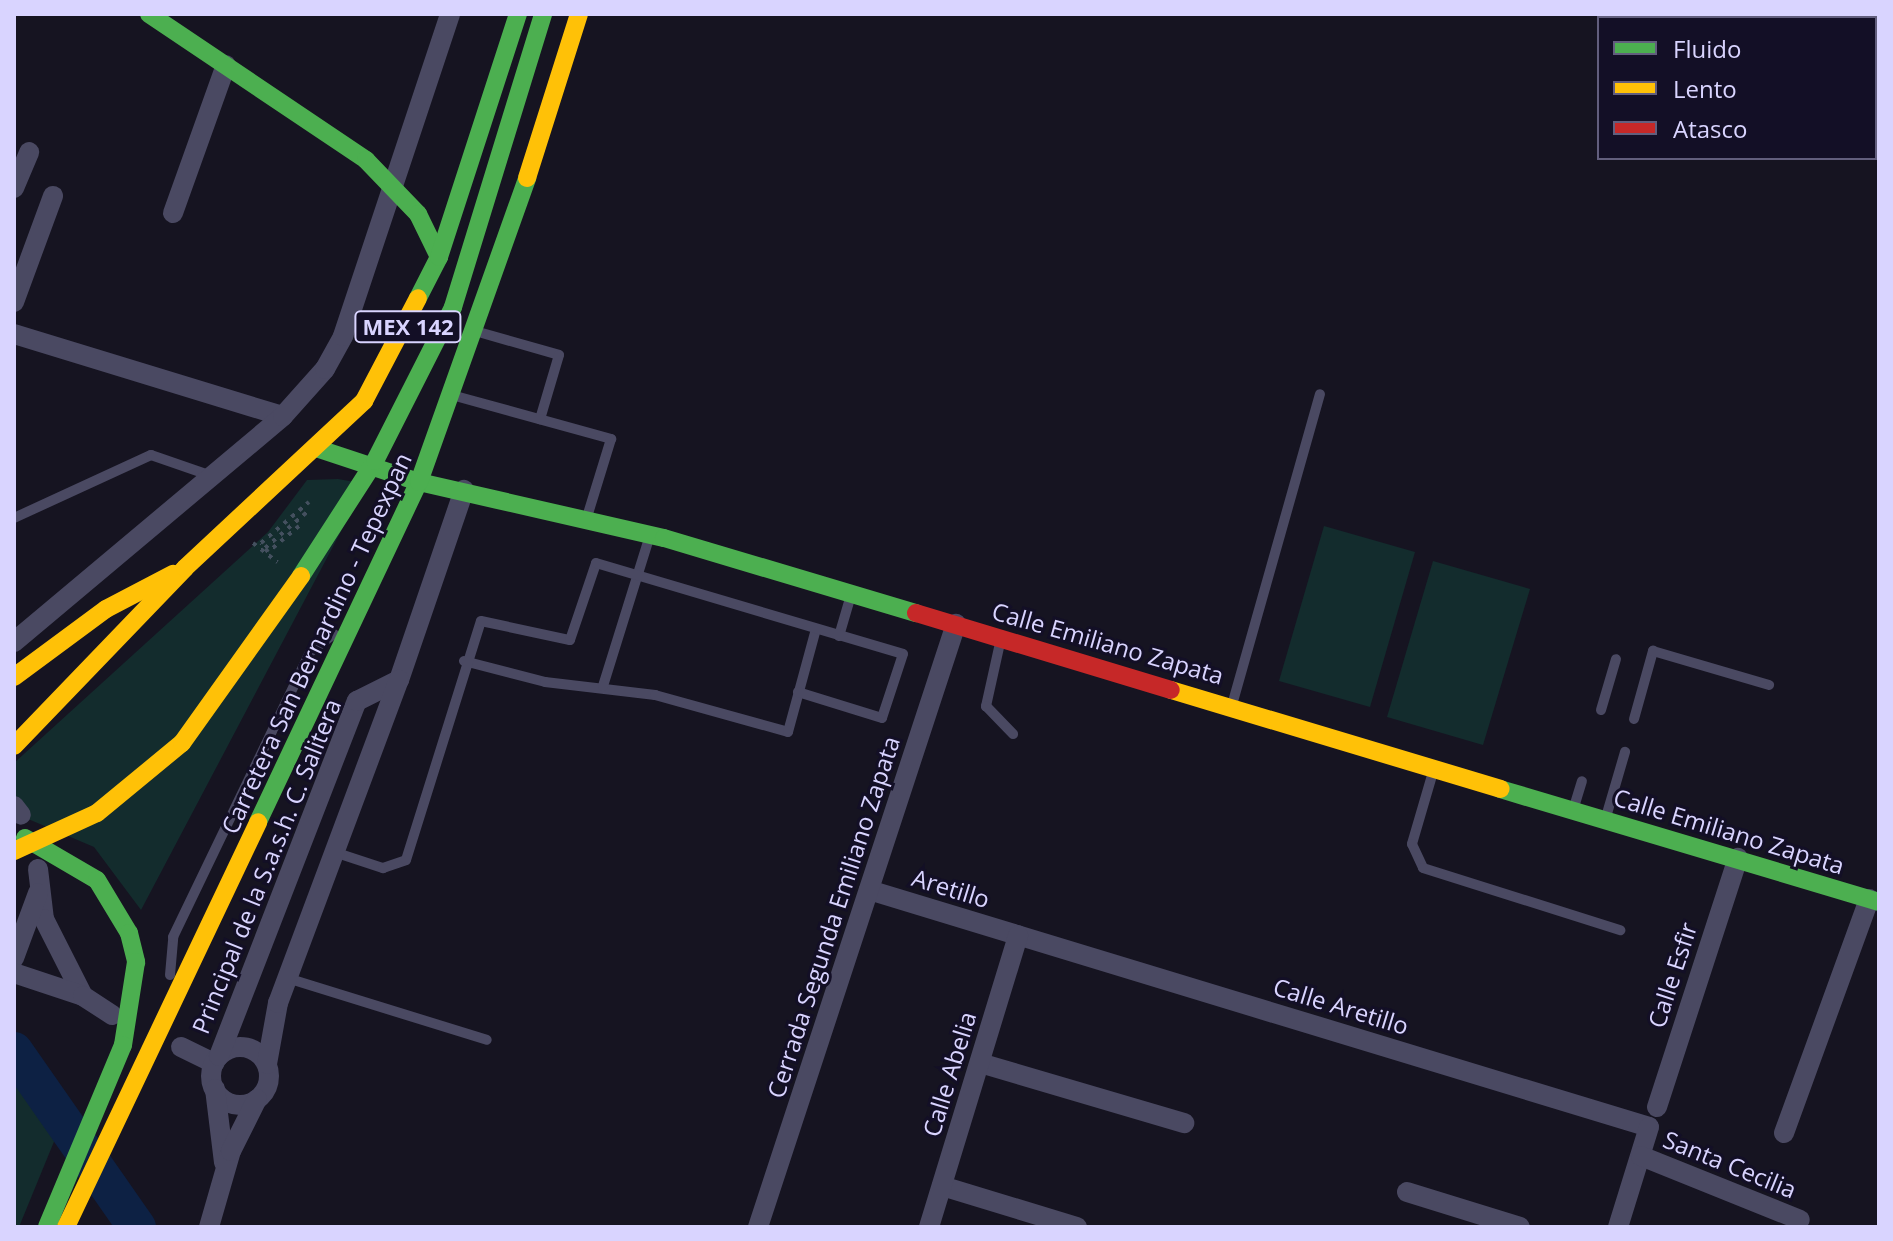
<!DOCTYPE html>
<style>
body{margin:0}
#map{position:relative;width:1893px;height:1241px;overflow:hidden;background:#161421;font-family:"Open Sans",sans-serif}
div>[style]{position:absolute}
.green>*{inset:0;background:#132c2d}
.river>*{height:38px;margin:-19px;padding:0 19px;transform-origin:19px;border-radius:19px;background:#0d2144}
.path>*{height:4px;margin-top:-2px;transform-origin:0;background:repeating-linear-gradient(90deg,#44505f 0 4px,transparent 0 10px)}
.lane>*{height:10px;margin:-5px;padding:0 5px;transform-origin:5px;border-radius:5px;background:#4a4962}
.street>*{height:20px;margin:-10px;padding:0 10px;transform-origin:10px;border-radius:10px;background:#4a4962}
.street>.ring{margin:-10px;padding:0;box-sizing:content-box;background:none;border:20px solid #4a4962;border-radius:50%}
.fast>*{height:18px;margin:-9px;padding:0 9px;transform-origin:9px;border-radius:9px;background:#4caf50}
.slow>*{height:18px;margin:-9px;padding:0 9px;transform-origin:9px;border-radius:9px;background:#ffc107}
.jam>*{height:18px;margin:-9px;padding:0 9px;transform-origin:9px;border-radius:9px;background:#c62828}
span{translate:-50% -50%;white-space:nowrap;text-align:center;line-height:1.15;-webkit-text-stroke:6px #130f26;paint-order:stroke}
.shield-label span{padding:2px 6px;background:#130f26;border:2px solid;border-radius:6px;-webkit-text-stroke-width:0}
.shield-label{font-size:22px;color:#d9d4ff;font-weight:700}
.street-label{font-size:24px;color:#d9d4ff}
.frame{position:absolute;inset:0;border:16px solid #d9d4ff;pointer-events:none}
.legend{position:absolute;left:1597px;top:16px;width:280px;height:144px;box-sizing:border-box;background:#130f26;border:2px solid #625e7d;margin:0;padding:10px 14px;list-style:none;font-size:24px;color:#d9d4ff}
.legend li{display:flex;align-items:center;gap:16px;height:40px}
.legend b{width:40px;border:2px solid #625e7d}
</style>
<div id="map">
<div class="green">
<i style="clip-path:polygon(338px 479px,366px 484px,141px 910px,94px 847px,14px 813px,14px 763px,268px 532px,307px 480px)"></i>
<i style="clip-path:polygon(1324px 526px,1415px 552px,1370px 707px,1279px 681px)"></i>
<i style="clip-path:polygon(1433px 561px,1530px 589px,1483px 745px,1387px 717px)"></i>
<i style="clip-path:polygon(14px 1078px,60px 1127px,19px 1227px,14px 1227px)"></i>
</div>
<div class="river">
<i style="left:14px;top:1051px;width:215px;rotate:55.1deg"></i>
</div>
<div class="path">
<i style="left:299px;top:526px;width:40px;rotate:140deg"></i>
<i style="left:268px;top:552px;width:11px;rotate:-128deg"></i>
<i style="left:261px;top:543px;width:63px;rotate:-40.5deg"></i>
<i style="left:253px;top:543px;width:31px;rotate:38deg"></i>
<i style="left:265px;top:548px;width:55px;rotate:-40.6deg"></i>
</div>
<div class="lane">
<i style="left:482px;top:333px;width:80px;rotate:15.9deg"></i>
<i style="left:559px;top:355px;width:67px;rotate:106.5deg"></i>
<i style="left:459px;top:397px;width:158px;rotate:15.4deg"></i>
<i style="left:611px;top:439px;width:82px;rotate:107.1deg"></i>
<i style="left:14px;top:518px;width:151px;rotate:-24.7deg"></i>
<i style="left:151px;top:455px;width:65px;rotate:19deg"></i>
<i style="left:839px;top:636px;width:43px;rotate:-73.7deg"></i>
<i style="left:1000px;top:643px;width:65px;rotate:102.5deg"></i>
<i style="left:986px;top:706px;width:39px;rotate:46deg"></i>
<i style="left:464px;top:661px;width:84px;rotate:14.5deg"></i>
<i style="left:545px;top:682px;width:111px;rotate:6.7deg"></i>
<i style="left:655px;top:695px;width:138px;rotate:15.5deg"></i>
<i style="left:788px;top:732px;width:107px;rotate:-74.8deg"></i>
<i style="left:603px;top:686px;width:158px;rotate:-72.7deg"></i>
<i style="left:1232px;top:705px;width:323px;rotate:-74.2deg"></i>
<i style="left:1601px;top:710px;width:53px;rotate:-73.6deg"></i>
<i style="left:1634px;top:719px;width:71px;rotate:-74.4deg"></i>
<i style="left:1653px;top:651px;width:121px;rotate:16.3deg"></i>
<i style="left:1433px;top:772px;width:75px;rotate:106.3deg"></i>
<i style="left:1412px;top:844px;width:26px;rotate:65deg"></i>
<i style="left:1423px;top:868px;width:207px;rotate:17.5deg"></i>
<i style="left:1574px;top:807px;width:27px;rotate:-73deg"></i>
<i style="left:1606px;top:817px;width:68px;rotate:-73.7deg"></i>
<i style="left:334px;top:852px;width:52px;rotate:18.1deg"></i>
<i style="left:383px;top:868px;width:24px;rotate:-19deg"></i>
<i style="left:406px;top:860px;width:250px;rotate:-72.6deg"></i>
<i style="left:481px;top:621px;width:91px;rotate:12.1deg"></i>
<i style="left:570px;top:640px;width:81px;rotate:-71.3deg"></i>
<i style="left:596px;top:563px;width:320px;rotate:16.5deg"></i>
<i style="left:903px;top:654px;width:67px;rotate:108.2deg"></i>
<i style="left:882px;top:718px;width:88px;rotate:-162.8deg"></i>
<i style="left:170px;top:975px;width:38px;rotate:-85deg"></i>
<i style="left:173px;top:937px;width:316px;rotate:-64.3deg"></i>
<i style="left:310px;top:652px;width:30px;rotate:-37deg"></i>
<i style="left:287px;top:978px;width:209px;rotate:17.2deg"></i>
</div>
<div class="street">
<i style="left:14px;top:188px;width:39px;rotate:-67deg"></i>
<i style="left:173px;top:213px;width:157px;rotate:-70.3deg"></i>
<i style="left:14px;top:302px;width:113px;rotate:-69.8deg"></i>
<i style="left:14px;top:334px;width:281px;rotate:17deg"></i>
<i style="left:14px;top:642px;width:351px;rotate:-40deg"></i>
<i style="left:283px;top:416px;width:63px;rotate:-48.2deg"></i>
<i style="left:325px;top:369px;width:38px;rotate:-61deg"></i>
<i style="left:343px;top:336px;width:339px;rotate:-71.6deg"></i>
<i style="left:14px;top:806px;width:11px;rotate:52deg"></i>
<i style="left:38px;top:869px;width:50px;rotate:83.2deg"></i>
<i style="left:44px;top:919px;width:86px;rotate:63.1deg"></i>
<i style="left:869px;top:890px;width:815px;rotate:16.9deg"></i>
<i style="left:1649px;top:1127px;width:105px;rotate:107.2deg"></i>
<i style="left:14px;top:958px;width:69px;rotate:-69.7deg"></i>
<i style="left:14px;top:973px;width:73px;rotate:18.4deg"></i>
<i style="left:83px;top:996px;width:35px;rotate:33deg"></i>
<i style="left:181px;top:1047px;width:37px;rotate:26deg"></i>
<i class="ring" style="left:211px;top:1047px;width:38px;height:38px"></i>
<i style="left:219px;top:1056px;width:381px;rotate:-68.8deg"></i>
<i style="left:357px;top:701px;width:47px;rotate:-26.6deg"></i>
<i style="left:399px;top:680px;width:201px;rotate:-71.1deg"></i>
<i style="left:980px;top:1063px;width:213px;rotate:16.4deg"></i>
<i style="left:267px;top:1064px;width:62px;rotate:-79.8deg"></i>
<i style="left:278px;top:1003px;width:345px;rotate:-69.5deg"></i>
<i style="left:215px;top:1089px;width:74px;rotate:83deg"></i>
<i style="left:1657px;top:1107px;width:262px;rotate:-72deg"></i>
<i style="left:1784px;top:1133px;width:249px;rotate:-70deg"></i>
<i style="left:1641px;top:1156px;width:171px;rotate:21.9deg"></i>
<i style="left:942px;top:1186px;width:141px;rotate:16.9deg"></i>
<i style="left:1407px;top:1192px;width:118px;rotate:17.2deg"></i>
<i style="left:209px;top:1227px;width:79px;rotate:-73.9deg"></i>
<i style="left:231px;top:1151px;width:58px;rotate:-63.4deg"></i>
<i style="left:758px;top:1227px;width:635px;rotate:-71.82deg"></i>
<i style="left:929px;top:1227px;width:305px;rotate:-73deg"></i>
</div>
<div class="fast">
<i style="left:149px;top:14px;width:262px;rotate:33.9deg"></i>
<i style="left:366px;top:160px;width:75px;rotate:46.1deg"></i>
<i style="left:418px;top:214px;width:48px;rotate:64deg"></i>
<i style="left:418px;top:298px;width:46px;rotate:-62.9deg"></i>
<i style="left:439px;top:257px;width:256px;rotate:-72deg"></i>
<i style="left:319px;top:449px;width:105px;rotate:18.3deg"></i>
<i style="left:419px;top:482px;width:251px;rotate:12.9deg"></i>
<i style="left:664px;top:538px;width:263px;rotate:16.6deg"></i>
<i style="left:301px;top:576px;width:137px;rotate:-57.2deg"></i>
<i style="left:375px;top:461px;width:173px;rotate:-63.1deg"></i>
<i style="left:453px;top:307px;width:307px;rotate:-72.9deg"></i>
<i style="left:1500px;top:789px;width:395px;rotate:16.6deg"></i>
<i style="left:258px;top:822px;width:376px;rotate:-64.7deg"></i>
<i style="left:419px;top:482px;width:323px;rotate:-70.4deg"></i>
<i style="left:25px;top:838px;width:83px;rotate:30.3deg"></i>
<i style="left:97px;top:880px;width:62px;rotate:58.9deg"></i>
<i style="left:129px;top:933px;width:30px;rotate:76deg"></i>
<i style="left:136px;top:962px;width:84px;rotate:98.9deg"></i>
<i style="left:123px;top:1045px;width:197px;rotate:112.7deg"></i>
</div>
<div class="slow">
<i style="left:527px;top:178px;width:172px;rotate:-72.4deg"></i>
<i style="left:14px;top:677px;width:114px;rotate:-36.5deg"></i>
<i style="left:106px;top:609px;width:76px;rotate:-27.6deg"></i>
<i style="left:1171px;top:690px;width:344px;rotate:16.7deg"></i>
<i style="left:14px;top:746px;width:247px;rotate:-46.1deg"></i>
<i style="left:185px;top:568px;width:245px;rotate:-43deg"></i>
<i style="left:364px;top:401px;width:116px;rotate:-62.3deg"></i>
<i style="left:14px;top:851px;width:91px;rotate:-24.6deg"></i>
<i style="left:97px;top:813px;width:110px;rotate:-39.5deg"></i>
<i style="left:182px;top:743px;width:205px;rotate:-54.5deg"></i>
<i style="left:66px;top:1227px;width:448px;rotate:-64.6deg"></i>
</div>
<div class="jam">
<i style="left:916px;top:613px;width:266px;rotate:16.8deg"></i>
</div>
<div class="shield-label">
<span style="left:408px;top:327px">MEX 142</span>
</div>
<div class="street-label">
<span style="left:316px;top:643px;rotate:-65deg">Carretera San Bernardino - Tepexpan</span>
<span style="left:1108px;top:643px;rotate:16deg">Calle Emiliano Zapata</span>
<span style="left:1729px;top:831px;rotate:17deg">Calle Emiliano Zapata</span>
<span style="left:266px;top:866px;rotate:-68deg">Principal de la S.a.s.h. C. Salitera</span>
<span style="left:951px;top:888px;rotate:17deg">Aretillo</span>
<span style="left:833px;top:917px;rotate:-72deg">Cerrada Segunda Emiliano Zapata</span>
<span style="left:1672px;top:975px;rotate:-72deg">Calle Esfir</span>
<span style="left:1341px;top:1006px;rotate:17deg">Calle Aretillo</span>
<span style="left:949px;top:1074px;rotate:-73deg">Calle Abelia</span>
<span style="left:1730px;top:1164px;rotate:22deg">Santa Cecilia</span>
</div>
<div class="frame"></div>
<ul class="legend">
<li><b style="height:10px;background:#4caf50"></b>Fluido</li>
<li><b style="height:10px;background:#ffc107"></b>Lento</li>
<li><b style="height:10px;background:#c62828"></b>Atasco</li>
</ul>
</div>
